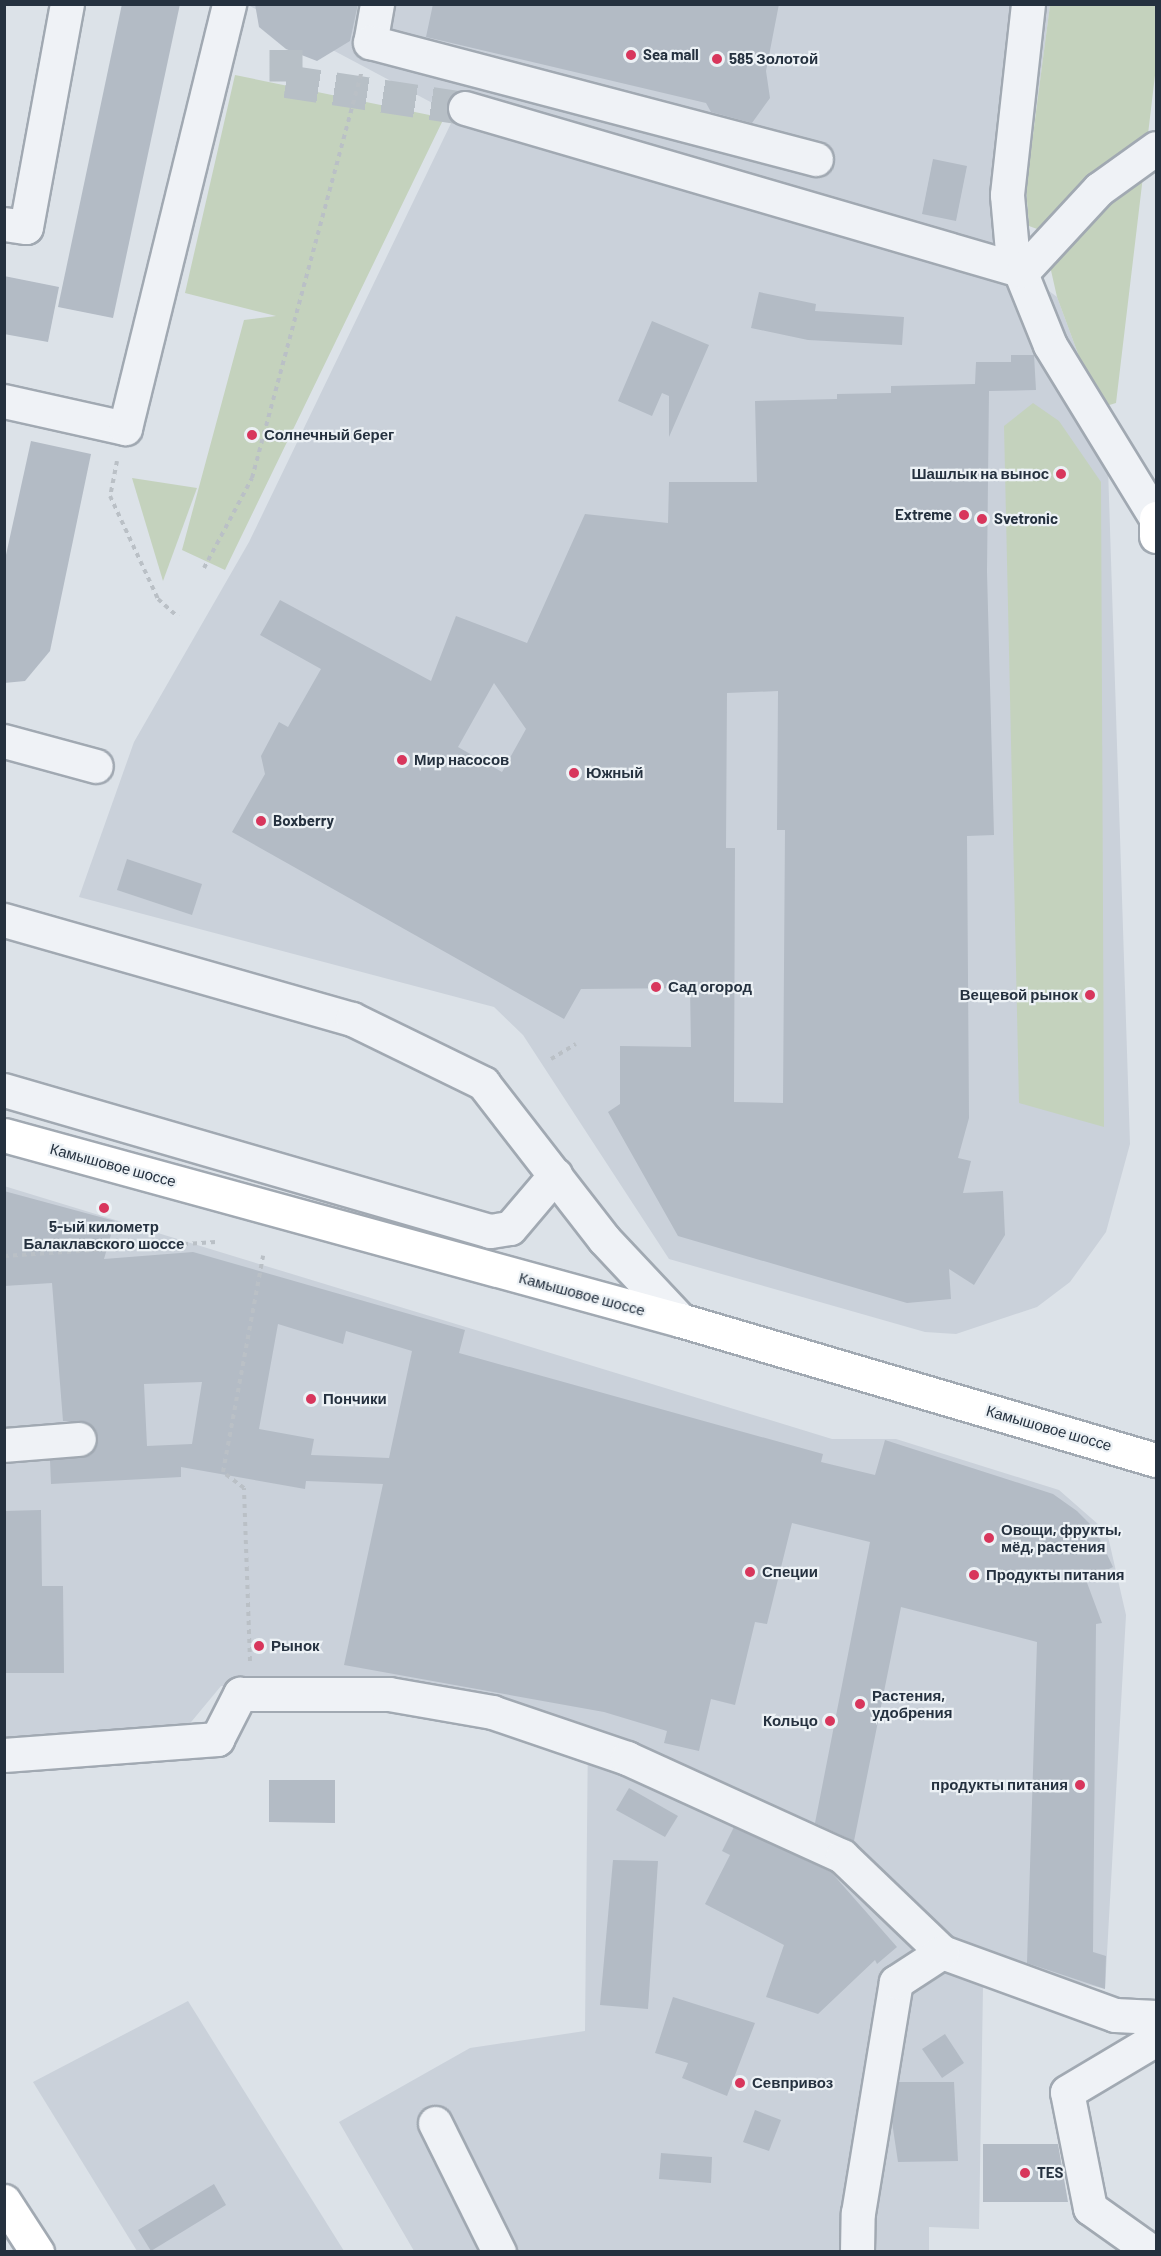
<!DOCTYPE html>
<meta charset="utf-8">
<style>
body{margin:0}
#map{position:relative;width:1161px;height:2256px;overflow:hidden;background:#dce2e8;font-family:Barlow,sans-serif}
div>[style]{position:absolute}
.built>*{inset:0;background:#cad1da}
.green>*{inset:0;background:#c4d2bd}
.building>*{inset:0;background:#b3bbc5}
.minor-tunnel>*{height:33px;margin-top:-16.5px;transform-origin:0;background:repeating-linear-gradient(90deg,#b7bfc6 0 33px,transparent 0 49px)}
.path>*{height:4px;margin-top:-2px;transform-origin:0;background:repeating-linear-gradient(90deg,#bac0c6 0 4.5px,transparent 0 9px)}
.roads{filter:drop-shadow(2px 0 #a1a9b2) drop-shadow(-2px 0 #a1a9b2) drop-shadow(0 2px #a1a9b2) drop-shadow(0 -2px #a1a9b2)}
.minor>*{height:33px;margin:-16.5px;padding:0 16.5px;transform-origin:16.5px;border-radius:16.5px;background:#eff2f6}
.major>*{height:33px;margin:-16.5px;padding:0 16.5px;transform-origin:16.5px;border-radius:16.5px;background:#fff}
.dots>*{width:16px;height:16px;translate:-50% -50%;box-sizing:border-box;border:3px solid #ecf1f5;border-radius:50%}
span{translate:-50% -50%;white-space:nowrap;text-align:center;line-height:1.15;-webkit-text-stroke:4.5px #ecf1f5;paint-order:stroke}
.poi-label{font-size:15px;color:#25313f;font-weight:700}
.left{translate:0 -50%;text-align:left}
.right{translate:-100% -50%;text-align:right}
.street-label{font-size:15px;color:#25313f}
.frame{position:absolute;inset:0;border:6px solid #25313f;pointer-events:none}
</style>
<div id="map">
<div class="built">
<i style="clip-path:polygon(248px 5px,1050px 5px,1026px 188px,1029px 226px,1014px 226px,994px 249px,1057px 297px,1094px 397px,1106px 406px,1130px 1144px,1106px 1232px,1070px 1282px,1037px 1307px,956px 1334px,925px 1332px,669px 1259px,523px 1035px,494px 1007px,79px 897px,134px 742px,249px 542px,455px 115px)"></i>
<i style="clip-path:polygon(4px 1186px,832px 1439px,896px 1439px,1059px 1490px,1107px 1532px,1126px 1615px,1105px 1989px,1002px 1963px,983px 1988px,979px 2229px,929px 2227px,929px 2252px,414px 2251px,339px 2122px,470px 2048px,585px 2031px,588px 1730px,221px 1686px,182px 1733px,5px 1741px)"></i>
<i style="clip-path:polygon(188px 2001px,344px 2251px,137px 2251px,33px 2082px)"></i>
</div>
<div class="green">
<i style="clip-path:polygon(1050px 5px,1156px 5px,1156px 67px,1116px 403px,1106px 406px,1094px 397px,1057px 297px,1050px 266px,1057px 247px,1048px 233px,1029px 226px,1026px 188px)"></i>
<i style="clip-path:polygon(235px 75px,444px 118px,225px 570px,182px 550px,244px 320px,276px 316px,185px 293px)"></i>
<i style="clip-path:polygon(1033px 403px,1059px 421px,1101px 482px,1104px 1127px,1019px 1103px,1004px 426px)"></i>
<i style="clip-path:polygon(132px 478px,197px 488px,163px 581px)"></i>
</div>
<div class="building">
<i style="clip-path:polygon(122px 4px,180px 4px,113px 318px,58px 307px)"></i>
<i style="clip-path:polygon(255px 4px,358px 4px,350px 41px,317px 61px,286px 49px,259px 27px)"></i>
<i style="clip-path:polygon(433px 4px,779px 4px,766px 71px,770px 98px,752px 123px,711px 112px,706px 103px,426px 37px)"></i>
<i style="clip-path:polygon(933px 159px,967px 166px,956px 221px,922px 214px)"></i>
<i style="clip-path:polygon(4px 276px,59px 287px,48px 342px,4px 334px)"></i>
<i style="clip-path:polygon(759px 292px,816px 304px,815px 311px,904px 317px,902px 345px,808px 340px,751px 328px)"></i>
<i style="clip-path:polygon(652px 321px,709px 345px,669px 437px,669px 396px,662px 393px,652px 416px,618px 401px)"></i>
<i style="clip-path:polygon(evenodd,1011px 355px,1034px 355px,1036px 390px,989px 391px,987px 572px,994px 835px,967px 836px,969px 1118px,958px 1158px,971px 1161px,963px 1193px,1003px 1191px,1005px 1235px,974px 1285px,949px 1269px,951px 1299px,907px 1303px,678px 1236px,608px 1112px,620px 1104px,620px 1046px,691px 1047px,690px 988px,581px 989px,564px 1019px,232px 832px,265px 774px,261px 756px,279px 722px,288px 727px,321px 669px,260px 635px,280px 600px,431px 681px,456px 616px,527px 643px,585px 514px,668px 523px,669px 482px,757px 482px,755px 401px,837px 399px,837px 394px,891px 393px,891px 386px,975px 384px,976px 362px,1011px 362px,1011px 355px,494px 683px,526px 729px,502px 772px,458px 747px,494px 683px,1011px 355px,778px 691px,777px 830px,785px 830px,783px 1103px,734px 1102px,735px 848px,726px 848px,727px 693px,778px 691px)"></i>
<i style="clip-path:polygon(31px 441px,91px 454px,50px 651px,25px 681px,4px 683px,4px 564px)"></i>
<i style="clip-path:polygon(127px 859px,202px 884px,192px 915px,117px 890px)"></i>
<i style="clip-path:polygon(evenodd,4px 1191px,115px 1221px,104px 1259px,193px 1252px,465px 1330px,459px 1353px,823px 1454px,821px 1462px,875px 1475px,885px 1440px,1053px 1494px,1077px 1511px,1095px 1529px,1113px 1567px,1086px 1580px,1102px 1623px,1096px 1624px,1093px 1952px,1106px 1956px,1105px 1989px,1027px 1963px,1037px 1642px,901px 1607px,854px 1841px,815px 1823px,870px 1542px,792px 1523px,767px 1624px,755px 1622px,735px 1705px,711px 1699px,699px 1751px,664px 1743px,667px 1731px,604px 1712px,344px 1665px,383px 1484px,306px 1481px,305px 1489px,181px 1467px,181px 1477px,51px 1484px,50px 1460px,89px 1455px,98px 1437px,86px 1422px,63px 1421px,52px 1283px,4px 1286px,4px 1191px,278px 1324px,343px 1344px,346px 1331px,412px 1351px,389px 1458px,311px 1455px,314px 1439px,259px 1429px,278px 1324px,4px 1191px,202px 1382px,192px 1444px,147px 1446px,144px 1384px,202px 1382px)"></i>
<i style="clip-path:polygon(41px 1510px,42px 1586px,63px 1586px,64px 1673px,4px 1673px,4px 1511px)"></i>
<i style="clip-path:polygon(269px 1780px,335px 1780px,335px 1823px,269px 1822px)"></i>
<i style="clip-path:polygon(629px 1788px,678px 1816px,665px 1837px,616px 1810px)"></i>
<i style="clip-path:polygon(734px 1827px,831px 1872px,897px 1947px,877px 1964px,875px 1960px,818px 2014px,766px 1997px,784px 1945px,705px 1904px,730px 1855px,722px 1851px)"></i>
<i style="clip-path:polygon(613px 1860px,658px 1861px,648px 2009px,600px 2005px)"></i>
<i style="clip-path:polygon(673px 1997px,755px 2023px,727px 2096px,682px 2078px,688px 2063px,655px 2053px)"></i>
<i style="clip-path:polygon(945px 2034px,964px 2063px,942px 2078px,922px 2049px)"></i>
<i style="clip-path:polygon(899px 2082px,954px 2082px,958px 2161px,898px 2162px,892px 2122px)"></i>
<i style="clip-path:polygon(755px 2110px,781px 2120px,769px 2151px,743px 2142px)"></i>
<i style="clip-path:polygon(983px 2144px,1058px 2144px,1068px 2202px,983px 2202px)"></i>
<i style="clip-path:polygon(661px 2153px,712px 2157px,711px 2183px,659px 2179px)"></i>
<i style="clip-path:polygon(214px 2184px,226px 2205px,151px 2251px,138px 2230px)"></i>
</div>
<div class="minor-tunnel">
<i style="left:286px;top:49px;width:32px;rotate:90deg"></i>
<i style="left:286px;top:81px;width:181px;rotate:8.6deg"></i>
</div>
<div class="path">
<i style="left:117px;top:461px;width:36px;rotate:101deg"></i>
<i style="left:110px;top:496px;width:114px;rotate:65deg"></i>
<i style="left:158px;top:599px;width:27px;rotate:42deg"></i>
<i style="left:204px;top:568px;width:102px;rotate:-61.9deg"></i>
<i style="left:252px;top:478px;width:419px;rotate:-74.9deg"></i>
<i style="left:551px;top:1059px;width:29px;rotate:-31deg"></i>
<i style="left:4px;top:1256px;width:212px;rotate:-3.8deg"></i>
<i style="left:250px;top:1661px;width:173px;rotate:-92deg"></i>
<i style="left:244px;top:1488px;width:26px;rotate:-143deg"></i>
<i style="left:223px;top:1472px;width:220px;rotate:-79.5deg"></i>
</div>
<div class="roads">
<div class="minor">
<i style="left:377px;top:4px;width:39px;rotate:100deg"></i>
<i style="left:370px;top:42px;width:461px;rotate:14.7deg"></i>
<i style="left:1028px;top:4px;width:192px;rotate:96.3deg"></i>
<i style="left:1007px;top:195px;width:56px;rotate:84.9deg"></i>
<i style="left:1012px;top:251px;width:101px;rotate:68deg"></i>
<i style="left:1050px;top:345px;width:203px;rotate:58.5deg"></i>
<i style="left:465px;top:108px;width:581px;rotate:16.28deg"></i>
<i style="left:1023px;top:271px;width:112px;rotate:-47.2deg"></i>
<i style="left:1099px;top:189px;width:70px;rotate:-35.7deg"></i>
<i style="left:4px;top:224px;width:22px;rotate:8deg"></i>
<i style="left:26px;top:227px;width:227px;rotate:-79.6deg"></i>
<i style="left:4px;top:401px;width:124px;rotate:12.6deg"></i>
<i style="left:125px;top:428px;width:437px;rotate:-76.2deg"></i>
<i style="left:4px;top:741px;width:95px;rotate:15.2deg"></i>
<i style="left:4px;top:920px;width:362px;rotate:15.9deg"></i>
<i style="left:352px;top:1019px;width:146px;rotate:26deg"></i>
<i style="left:483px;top:1083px;width:197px;rotate:52.2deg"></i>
<i style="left:604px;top:1239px;width:111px;rotate:46.8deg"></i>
<i style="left:4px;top:1090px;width:506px;rotate:16.18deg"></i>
<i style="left:490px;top:1231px;width:20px;rotate:-9deg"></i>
<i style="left:510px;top:1228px;width:70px;rotate:-49.7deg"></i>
<i style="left:4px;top:1445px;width:75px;rotate:-4.6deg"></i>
<i style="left:4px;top:1755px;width:214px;rotate:-4.3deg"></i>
<i style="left:217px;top:1739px;width:51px;rotate:-62.9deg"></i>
<i style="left:240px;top:1694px;width:149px"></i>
<i style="left:389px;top:1694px;width:105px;rotate:9.9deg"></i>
<i style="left:492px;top:1712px;width:143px;rotate:18.8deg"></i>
<i style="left:627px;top:1758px;width:236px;rotate:24.5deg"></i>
<i style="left:842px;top:1856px;width:139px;rotate:43.8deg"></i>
<i style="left:942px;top:1952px;width:184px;rotate:20deg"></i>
<i style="left:1115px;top:2015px;width:41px;rotate:2.8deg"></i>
<i style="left:435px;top:2123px;width:144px;rotate:63.6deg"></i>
<i style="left:857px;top:2252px;width:39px;rotate:-89deg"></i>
<i style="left:858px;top:2213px;width:234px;rotate:-80.7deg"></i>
<i style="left:896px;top:1982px;width:55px;rotate:-33.1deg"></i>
<i style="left:1152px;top:2252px;width:76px;rotate:-144.6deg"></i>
<i style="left:1090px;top:2208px;width:118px;rotate:-101.2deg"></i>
<i style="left:1067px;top:2092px;width:104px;rotate:-30.8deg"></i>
</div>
<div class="major">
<i style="left:1156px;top:518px;width:18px;rotate:90deg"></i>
<i style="left:4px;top:1135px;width:701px;rotate:15.31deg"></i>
<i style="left:680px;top:1320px;width:496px;rotate:16.4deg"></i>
<i style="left:4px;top:2201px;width:61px;rotate:57.1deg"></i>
</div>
</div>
<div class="dots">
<i style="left:631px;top:55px;background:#d8365c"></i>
<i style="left:717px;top:59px;background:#d8365c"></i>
<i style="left:252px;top:435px;background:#d8365c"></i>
<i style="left:1061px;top:474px;background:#d8365c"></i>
<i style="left:964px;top:515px;background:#d8365c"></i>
<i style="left:982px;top:519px;background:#d8365c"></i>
<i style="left:402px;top:760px;background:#d8365c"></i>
<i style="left:574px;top:773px;background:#d8365c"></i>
<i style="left:261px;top:821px;background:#d8365c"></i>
<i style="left:656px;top:987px;background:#d8365c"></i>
<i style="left:1090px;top:995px;background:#d8365c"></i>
<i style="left:104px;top:1208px;background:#d8365c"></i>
<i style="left:311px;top:1399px;background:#d8365c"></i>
<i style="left:989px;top:1538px;background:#d8365c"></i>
<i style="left:750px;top:1572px;background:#d8365c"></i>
<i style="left:974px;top:1575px;background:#d8365c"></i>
<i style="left:259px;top:1646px;background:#d8365c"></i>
<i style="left:860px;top:1704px;background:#d8365c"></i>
<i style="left:830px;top:1721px;background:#d8365c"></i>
<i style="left:1080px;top:1785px;background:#d8365c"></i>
<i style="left:740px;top:2083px;background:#d8365c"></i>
<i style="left:1025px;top:2173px;background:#d8365c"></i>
</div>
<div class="poi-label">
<span class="left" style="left:643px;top:55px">Sea mall</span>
<span class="left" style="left:729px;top:59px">585 Золотой</span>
<span class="left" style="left:264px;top:435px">Солнечный берег</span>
<span class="right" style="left:1049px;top:474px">Шашлык на вынос</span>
<span class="right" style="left:952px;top:515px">Extreme</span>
<span class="left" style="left:994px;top:519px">Svetronic</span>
<span class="left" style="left:414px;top:760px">Мир насосов</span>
<span class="left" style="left:586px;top:773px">Южный</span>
<span class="left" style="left:273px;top:821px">Boxberry</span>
<span class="left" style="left:668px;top:987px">Сад огород</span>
<span class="right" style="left:1078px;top:995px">Вещевой рынок</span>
<span style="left:104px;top:1235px">5-ый километр<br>Балаклавского шоссе</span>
<span class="left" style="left:323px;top:1399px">Пончики</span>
<span class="left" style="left:1001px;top:1538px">Овощи, фрукты,<br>мёд, растения</span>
<span class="left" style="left:762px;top:1572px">Специи</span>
<span class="left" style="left:986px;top:1575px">Продукты питания</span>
<span class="left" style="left:271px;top:1646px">Рынок</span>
<span class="left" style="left:872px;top:1704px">Растения,<br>удобрения</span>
<span class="right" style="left:818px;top:1721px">Кольцо</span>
<span class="right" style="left:1068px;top:1785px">продукты питания</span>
<span class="left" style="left:752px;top:2083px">Севпривоз</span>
<span class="left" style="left:1037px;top:2173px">TES</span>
</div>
<div class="street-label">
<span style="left:113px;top:1165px;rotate:15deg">Камышовое шоссе</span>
<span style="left:582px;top:1294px;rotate:15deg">Камышовое шоссе</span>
<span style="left:1049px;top:1428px;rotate:16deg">Камышовое шоссе</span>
</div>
<div class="frame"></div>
</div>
